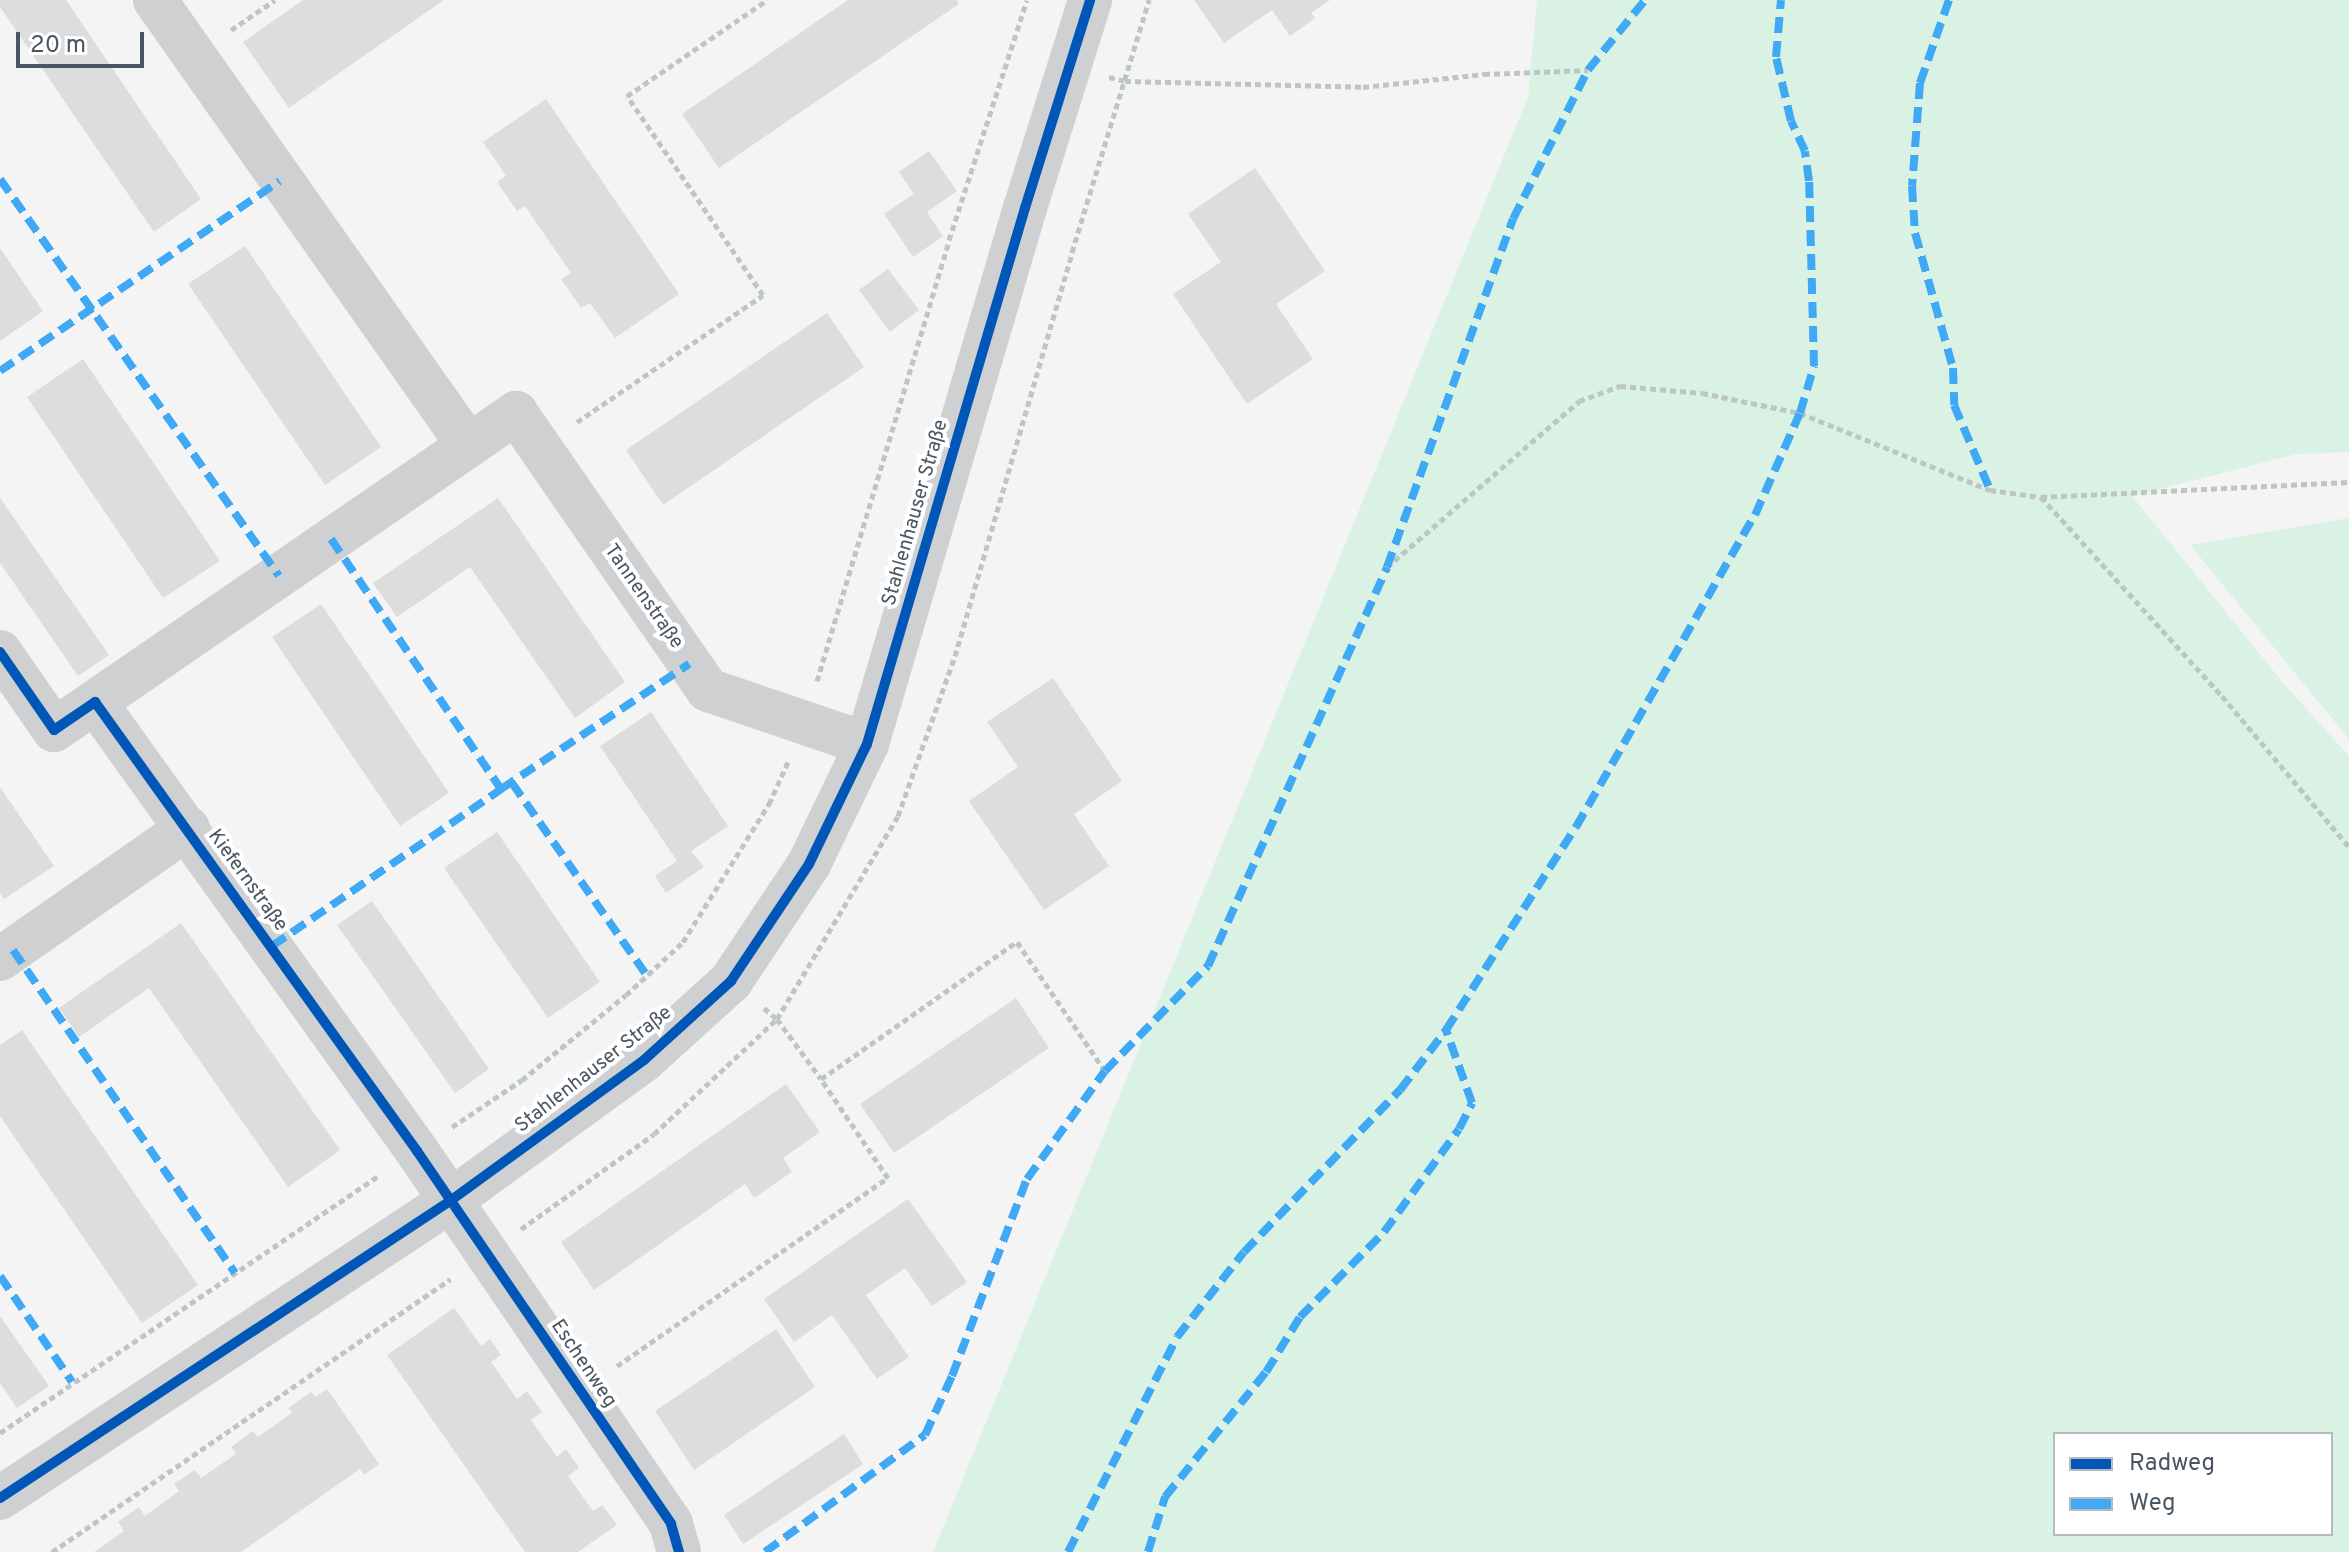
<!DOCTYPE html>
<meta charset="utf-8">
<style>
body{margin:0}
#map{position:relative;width:2349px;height:1552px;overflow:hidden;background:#f4f4f4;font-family:Overpass,sans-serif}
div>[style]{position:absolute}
.green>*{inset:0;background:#d9f2e3}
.building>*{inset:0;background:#ddddde}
.path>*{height:5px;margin-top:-2.5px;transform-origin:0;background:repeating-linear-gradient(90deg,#bcc7c4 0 6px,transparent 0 10px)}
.minor>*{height:44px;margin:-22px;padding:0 22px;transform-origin:22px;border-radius:22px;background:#ced0d2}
.quiet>*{height:8px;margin-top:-4px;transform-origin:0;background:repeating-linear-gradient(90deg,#3fa9f5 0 16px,transparent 0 24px)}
.cycleway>*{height:10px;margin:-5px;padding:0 5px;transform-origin:5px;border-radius:5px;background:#0057b8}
span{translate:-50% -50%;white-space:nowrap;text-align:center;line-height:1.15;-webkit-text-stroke:8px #fff;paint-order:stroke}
.street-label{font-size:20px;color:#4a5661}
.legend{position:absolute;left:2053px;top:1432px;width:280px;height:104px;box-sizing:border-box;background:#fff;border:2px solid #b7bbc0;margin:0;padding:10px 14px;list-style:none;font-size:24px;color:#4a5661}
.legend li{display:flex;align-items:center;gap:16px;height:40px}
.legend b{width:40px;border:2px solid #b7bbc0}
.scale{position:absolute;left:16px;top:32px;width:128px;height:36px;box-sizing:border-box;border:4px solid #4a5661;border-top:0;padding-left:10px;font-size:24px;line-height:28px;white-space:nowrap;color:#4a5661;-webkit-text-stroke:6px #fff;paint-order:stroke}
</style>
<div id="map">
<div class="green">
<i style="clip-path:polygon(evenodd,1537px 0,2349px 0,2349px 452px,2297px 454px,2132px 496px,2284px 684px,2349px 756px,2349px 1552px,933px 1552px,1528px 97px,1537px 0,2055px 1434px,2331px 1434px,2331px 1534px,2055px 1534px,2055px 1434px)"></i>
<i style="clip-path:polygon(2349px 518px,2349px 739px,2190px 545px)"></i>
</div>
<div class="building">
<i style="clip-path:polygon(0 0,66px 0,201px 199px,154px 232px,0 7px)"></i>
<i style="clip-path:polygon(303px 0,444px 0,289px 108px,243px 42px)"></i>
<i style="clip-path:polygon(848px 0,957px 0,959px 4px,719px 168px,682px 114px)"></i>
<i style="clip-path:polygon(1194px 0,1330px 0,1311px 13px,1315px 18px,1290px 36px,1272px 10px,1224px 43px)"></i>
<i style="clip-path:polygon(546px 99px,679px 294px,615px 338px,590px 303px,581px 308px,561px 279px,571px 273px,525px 206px,517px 211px,497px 182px,506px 176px,483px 142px)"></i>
<i style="clip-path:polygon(929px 151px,957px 191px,927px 212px,943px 236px,913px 257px,884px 214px,914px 194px,899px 172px)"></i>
<i style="clip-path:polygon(1255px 168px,1325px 271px,1276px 304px,1313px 359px,1247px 404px,1173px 294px,1221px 262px,1188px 214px)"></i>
<i style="clip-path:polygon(245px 246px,381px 447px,325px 485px,188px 284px)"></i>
<i style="clip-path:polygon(0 248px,43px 311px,0 341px)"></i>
<i style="clip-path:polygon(888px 269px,919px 310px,890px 332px,859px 290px)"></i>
<i style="clip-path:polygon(827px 313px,864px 367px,663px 505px,626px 450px)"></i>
<i style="clip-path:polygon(83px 359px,220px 561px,163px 598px,27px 397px)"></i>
<i style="clip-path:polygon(0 498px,109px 655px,78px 676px,0 563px)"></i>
<i style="clip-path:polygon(498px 498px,625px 682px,575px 718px,470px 567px,397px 617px,373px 583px)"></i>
<i style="clip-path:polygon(321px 604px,449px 793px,400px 826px,272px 637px)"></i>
<i style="clip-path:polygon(1053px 678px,1122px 781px,1074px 814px,1109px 866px,1044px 910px,969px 801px,1018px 767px,987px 722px)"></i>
<i style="clip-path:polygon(651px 712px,728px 826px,691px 851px,704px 867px,666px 893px,655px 876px,677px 861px,600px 746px)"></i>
<i style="clip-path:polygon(0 787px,54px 866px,4px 899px,0 893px)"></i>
<i style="clip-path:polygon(497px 832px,600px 982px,548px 1018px,444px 868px)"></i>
<i style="clip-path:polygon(372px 901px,489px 1069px,455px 1093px,337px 925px)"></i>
<i style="clip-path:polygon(181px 923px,340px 1150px,288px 1187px,149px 988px,79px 1037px,59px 1008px)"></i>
<i style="clip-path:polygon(1016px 998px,1049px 1048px,894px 1153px,860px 1104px)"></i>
<i style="clip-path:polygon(22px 1030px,198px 1285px,142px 1323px,0 1116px,0 1045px)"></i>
<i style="clip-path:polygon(786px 1084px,820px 1132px,783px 1158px,792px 1172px,754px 1198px,745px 1184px,594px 1290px,561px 1242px)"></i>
<i style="clip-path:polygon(908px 1199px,967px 1282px,932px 1306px,905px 1268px,866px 1295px,909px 1357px,877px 1379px,832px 1315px,794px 1342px,764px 1299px)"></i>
<i style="clip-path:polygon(454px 1308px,481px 1346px,490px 1339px,501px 1355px,491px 1362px,517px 1399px,527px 1391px,542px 1412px,531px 1420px,557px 1457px,566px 1449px,579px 1468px,568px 1476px,593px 1511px,602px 1505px,617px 1525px,578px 1552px,525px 1552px,387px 1355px)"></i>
<i style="clip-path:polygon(0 1316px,49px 1386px,17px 1408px,0 1383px)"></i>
<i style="clip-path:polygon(776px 1329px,815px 1387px,694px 1470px,655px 1411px)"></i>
<i style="clip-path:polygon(327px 1389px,379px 1464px,364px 1475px,360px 1469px,241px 1552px,94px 1552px,124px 1531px,118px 1522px,139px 1507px,145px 1516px,179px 1491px,174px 1484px,195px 1470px,201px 1478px,236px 1454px,231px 1447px,253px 1431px,258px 1437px,292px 1413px,288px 1408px,311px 1392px,315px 1397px)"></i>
<i style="clip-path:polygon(844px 1434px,863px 1464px,743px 1544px,724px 1515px)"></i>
</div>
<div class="path">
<i style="left:231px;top:30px;width:53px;rotate:-34.3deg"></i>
<i style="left:1109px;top:77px;width:16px;rotate:14deg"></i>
<i style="left:1125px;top:81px;width:238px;rotate:1.4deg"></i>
<i style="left:1363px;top:87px;width:122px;rotate:-6.1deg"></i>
<i style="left:1484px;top:74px;width:104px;rotate:-2.2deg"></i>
<i style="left:577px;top:422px;width:225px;rotate:-34.3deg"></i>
<i style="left:763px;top:295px;width:241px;rotate:-124.3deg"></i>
<i style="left:627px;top:96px;width:170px;rotate:-34.4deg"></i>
<i style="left:2041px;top:497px;width:308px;rotate:-2.8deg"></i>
<i style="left:1387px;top:567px;width:254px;rotate:-40.8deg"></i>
<i style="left:1579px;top:401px;width:44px;rotate:-20.1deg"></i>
<i style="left:1620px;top:386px;width:82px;rotate:4.9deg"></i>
<i style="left:1702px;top:393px;width:100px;rotate:11.5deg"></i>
<i style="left:1800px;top:413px;width:205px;rotate:22.1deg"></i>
<i style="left:1990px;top:490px;width:51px;rotate:7.8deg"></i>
<i style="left:2041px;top:497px;width:269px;rotate:47.7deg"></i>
<i style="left:2222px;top:696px;width:197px;rotate:49.9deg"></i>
<i style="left:817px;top:681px;width:460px;rotate:-73.3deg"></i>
<i style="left:949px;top:240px;width:252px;rotate:-72deg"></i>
<i style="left:764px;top:1008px;width:17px;rotate:40deg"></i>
<i style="left:777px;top:1019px;width:74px;rotate:53.7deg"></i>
<i style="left:452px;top:1127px;width:84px;rotate:-33.9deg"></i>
<i style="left:522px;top:1080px;width:134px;rotate:-39.3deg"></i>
<i style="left:626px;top:995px;width:78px;rotate:-42.9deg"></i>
<i style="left:683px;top:942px;width:163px;rotate:-58.1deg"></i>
<i style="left:769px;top:804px;width:46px;rotate:-65.7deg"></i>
<i style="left:521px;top:1229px;width:163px;rotate:-35.5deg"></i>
<i style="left:654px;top:1134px;width:168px;rotate:-43.1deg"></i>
<i style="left:777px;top:1019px;width:236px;rotate:-59.2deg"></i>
<i style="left:898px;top:816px;width:170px;rotate:-70.4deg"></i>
<i style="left:955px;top:656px;width:421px;rotate:-73.8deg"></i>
<i style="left:1072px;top:252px;width:264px;rotate:-73deg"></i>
<i style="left:617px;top:1366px;width:330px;rotate:-34.8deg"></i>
<i style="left:888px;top:1178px;width:120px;rotate:-124.1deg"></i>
<i style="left:821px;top:1079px;width:239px;rotate:-35deg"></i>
<i style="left:1017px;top:942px;width:156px;rotate:55.7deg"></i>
<i style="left:0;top:1433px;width:459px;rotate:-34.2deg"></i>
<i style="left:52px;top:1552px;width:483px;rotate:-34.4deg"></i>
</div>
<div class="minor">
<i style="left:155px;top:0;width:544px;rotate:54.88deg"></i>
<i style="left:0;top:652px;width:95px;rotate:55.3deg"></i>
<i style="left:54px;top:730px;width:50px;rotate:-34.3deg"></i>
<i style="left:95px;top:702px;width:553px;rotate:54.35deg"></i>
<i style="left:417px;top:1151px;width:451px;rotate:55.7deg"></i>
<i style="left:671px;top:1524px;width:29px;rotate:74deg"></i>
<i style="left:95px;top:702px;width:511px;rotate:-34.47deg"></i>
<i style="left:516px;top:413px;width:337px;rotate:55.3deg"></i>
<i style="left:708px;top:690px;width:168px;rotate:18.8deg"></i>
<i style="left:0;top:959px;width:229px;rotate:-34.9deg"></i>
<i style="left:0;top:1498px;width:539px;rotate:-33.42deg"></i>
<i style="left:450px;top:1201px;width:240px;rotate:-36deg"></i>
<i style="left:644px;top:1060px;width:118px;rotate:-42.2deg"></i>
<i style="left:731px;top:981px;width:141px;rotate:-56.3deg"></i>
<i style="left:809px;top:864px;width:133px;rotate:-64.2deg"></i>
<i style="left:867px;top:744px;width:559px;rotate:-73.58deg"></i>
<i style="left:1025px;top:208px;width:218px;rotate:-72.6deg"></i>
</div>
<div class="quiet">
<i style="left:1949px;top:0;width:88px;rotate:109.3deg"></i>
<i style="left:1920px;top:83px;width:103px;rotate:94.4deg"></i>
<i style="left:1912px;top:186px;width:47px;rotate:86.3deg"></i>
<i style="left:1915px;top:233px;width:140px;rotate:74.3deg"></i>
<i style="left:1953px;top:368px;width:37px;rotate:88deg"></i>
<i style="left:1954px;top:405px;width:92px;rotate:67deg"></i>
<i style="left:0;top:179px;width:485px;rotate:54.9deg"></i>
<i style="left:0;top:371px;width:338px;rotate:-34.2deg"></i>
<i style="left:331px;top:539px;width:302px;rotate:55.8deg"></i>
<i style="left:501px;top:789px;width:226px;rotate:-33.6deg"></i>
<i style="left:512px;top:783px;width:236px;rotate:55deg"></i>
<i style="left:272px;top:946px;width:278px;rotate:-34.4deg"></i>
<i style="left:13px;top:950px;width:392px;rotate:55.5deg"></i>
<i style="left:0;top:1276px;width:128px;rotate:55.8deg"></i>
<i style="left:765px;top:1552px;width:198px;rotate:-36.2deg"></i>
<i style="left:925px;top:1435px;width:65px;rotate:-65.4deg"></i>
<i style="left:952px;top:1376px;width:211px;rotate:-69.2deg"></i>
<i style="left:1027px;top:1179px;width:133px;rotate:-54.2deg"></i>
<i style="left:1105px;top:1071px;width:147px;rotate:-45.6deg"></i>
<i style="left:1208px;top:966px;width:437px;rotate:-65.8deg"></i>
<i style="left:1387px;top:567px;width:370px;rotate:-70.1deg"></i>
<i style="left:1513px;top:219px;width:167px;rotate:-63.3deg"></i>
<i style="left:1588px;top:70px;width:90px;rotate:-50.8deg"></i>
<i style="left:1068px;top:1552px;width:241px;rotate:-63.1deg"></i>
<i style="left:1177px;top:1337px;width:108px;rotate:-51.8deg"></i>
<i style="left:1244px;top:1252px;width:225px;rotate:-46.1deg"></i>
<i style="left:1400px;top:1090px;width:76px;rotate:-52.5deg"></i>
<i style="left:1446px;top:1030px;width:241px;rotate:-57.4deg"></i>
<i style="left:1576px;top:827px;width:360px;rotate:-60.2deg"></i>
<i style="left:1755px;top:515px;width:111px;rotate:-66.2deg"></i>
<i style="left:1800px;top:413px;width:49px;rotate:-73.4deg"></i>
<i style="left:1814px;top:366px;width:185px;rotate:-91.5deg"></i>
<i style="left:1809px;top:181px;width:30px;rotate:-98deg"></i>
<i style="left:1805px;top:151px;width:33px;rotate:-115deg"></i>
<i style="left:1791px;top:121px;width:66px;rotate:-103.2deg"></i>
<i style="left:1776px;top:57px;width:57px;rotate:-85deg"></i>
<i style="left:1148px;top:1552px;width:58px;rotate:-72.8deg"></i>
<i style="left:1165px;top:1497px;width:161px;rotate:-51.1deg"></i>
<i style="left:1266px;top:1372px;width:65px;rotate:-58.3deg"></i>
<i style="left:1300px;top:1317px;width:120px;rotate:-45.3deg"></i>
<i style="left:1384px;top:1232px;width:127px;rotate:-53.9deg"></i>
<i style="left:1459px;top:1129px;width:29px;rotate:-63deg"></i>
<i style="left:1472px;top:1103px;width:77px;rotate:-109.6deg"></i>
</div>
<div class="cycleway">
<i style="left:0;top:652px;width:95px;rotate:55.3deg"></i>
<i style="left:54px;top:730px;width:50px;rotate:-34.3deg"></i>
<i style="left:95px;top:702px;width:553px;rotate:54.35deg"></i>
<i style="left:417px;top:1151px;width:451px;rotate:55.7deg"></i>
<i style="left:671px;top:1524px;width:29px;rotate:74deg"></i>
<i style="left:0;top:1498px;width:539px;rotate:-33.42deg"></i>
<i style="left:450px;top:1201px;width:240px;rotate:-36deg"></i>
<i style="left:644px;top:1060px;width:118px;rotate:-42.2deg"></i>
<i style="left:731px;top:981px;width:141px;rotate:-56.3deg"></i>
<i style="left:809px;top:864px;width:133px;rotate:-64.2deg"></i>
<i style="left:867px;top:744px;width:559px;rotate:-73.58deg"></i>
<i style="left:1025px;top:208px;width:218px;rotate:-72.6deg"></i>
</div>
<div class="street-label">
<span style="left:916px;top:513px;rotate:-74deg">Stahlenhauser Straße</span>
<span style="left:643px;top:597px;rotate:55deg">Tannenstraße</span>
<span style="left:247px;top:881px;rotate:54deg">Kiefernstraße</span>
<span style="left:594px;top:1070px;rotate:-38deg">Stahlenhauser Straße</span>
<span style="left:583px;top:1364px;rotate:56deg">Eschenweg</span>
</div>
<ul class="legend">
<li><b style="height:10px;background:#0057b8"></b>Radweg</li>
<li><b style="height:10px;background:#3fa9f5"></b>Weg</li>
</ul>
<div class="scale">20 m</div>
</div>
